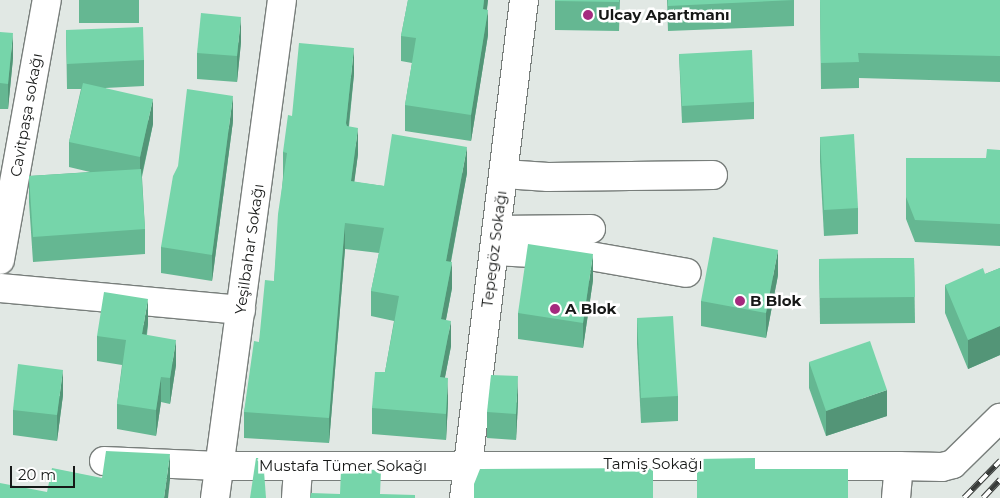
<!DOCTYPE html>
<meta charset="utf-8">
<style>
body{margin:0}
#map{position:relative;width:1000px;height:498px;overflow:hidden;background:#e1e8e4;font-family:Montserrat,sans-serif}
div>[style]{position:absolute}
.roads{filter:drop-shadow(1px 0 #787e7b) drop-shadow(-1px 0 #787e7b) drop-shadow(0 1px #787e7b) drop-shadow(0 -1px #787e7b)}
.minor>*{height:28px;margin:-14px;padding:0 14px;transform-origin:14px;border-radius:14px;background:#fff}
.rail>*{height:5.5px;margin-top:-2.75px;transform-origin:0;background:repeating-linear-gradient(90deg,#fff 0 11px,#393c3a 0 22px);box-sizing:border-box;border-block:1px solid #393c3a}
.wall>*{inset:0;background:#65b792}
.shaded-wall>*{inset:0;background:#539577}
.building>*{inset:0;background:#76d5aa}
.dots>*{width:14px;height:14px;translate:-50% -50%;box-sizing:border-box;border:2px solid #fff;border-radius:50%}
span{translate:-50% -50%;white-space:nowrap;text-align:center;line-height:1.15;-webkit-text-stroke:5px #fff;paint-order:stroke}
.poi-label{font-size:15px;color:#161817;font-weight:700}
.left{translate:0 -50%;text-align:left}
.street-label{font-size:15px;color:#161817}
.scale{position:absolute;left:10px;top:466px;width:65px;height:22px;box-sizing:border-box;border:2px solid #161817;border-top:0;padding-left:6px;font-size:15px;line-height:18px;white-space:nowrap;color:#161817;-webkit-text-stroke:4px #fff;paint-order:stroke}
</style>
<div id="map">
<div class="roads">
<div class="minor">
<i style="left:504px;top:174px;width:44px;rotate:3.9deg"></i>
<i style="left:548px;top:177px;width:165px;rotate:-0.7deg"></i>
<i style="left:497px;top:230px;width:94px;rotate:-0.6deg"></i>
<i style="left:494px;top:251px;width:96px;rotate:3deg"></i>
<i style="left:590px;top:256px;width:98px;rotate:9.9deg"></i>
<i style="left:0;top:260px;width:264px;rotate:-79.8deg"></i>
<i style="left:0;top:288px;width:242px;rotate:5.2deg"></i>
<i style="left:104px;top:461px;width:115px;rotate:2.5deg"></i>
<i style="left:219px;top:466px;width:680px"></i>
<i style="left:215px;top:498px;width:502px;rotate:-82.34deg"></i>
<i style="left:296px;top:498px;width:32px;rotate:-86deg"></i>
<i style="left:464px;top:498px;width:502px;rotate:-83.13deg"></i>
<i style="left:896px;top:498px;width:32px;rotate:-85deg"></i>
<i style="left:899px;top:466px;width:43px;rotate:1.3deg"></i>
<i style="left:942px;top:467px;width:11px;rotate:-15deg"></i>
<i style="left:953px;top:464px;width:66px;rotate:-44.4deg"></i>
</div>
</div>
<div class="rail">
<i style="left:964px;top:498px;width:52px;rotate:-45.8deg"></i>
<i style="left:983px;top:498px;width:25px;rotate:-47deg"></i>
</div>
<div class="wall">
<i style="clip-path:polygon(79px 0,139px 0,139px 23px,79px 23px)"></i>
<i style="clip-path:polygon(408px 0,488px 0,487px 10px,488px 35px,471px 141px,405px 131px,405px 105px,412px 63px,401px 61px,401px 36px)"></i>
<i style="clip-path:polygon(555px 0,620px 0,619px 31px,555px 30px)"></i>
<i style="clip-path:polygon(667px 0,794px 0,794px 26px,668px 31px)"></i>
<i style="clip-path:polygon(820px 0,1000px 0,1000px 82px,859px 78px,859px 88px,821px 89px)"></i>
<i style="clip-path:polygon(66px 30px,144px 60px,144px 86px,105px 88px,153px 124px,142px 177px,145px 229px,145px 254px,33px 262px,29px 202px,29px 176px,90px 172px,69px 167px,69px 142px,81px 89px,67px 89px)"></i>
<i style="clip-path:polygon(0 32px,13px 58px,8px 109px,0 109px)"></i>
<i style="clip-path:polygon(241px 42px,237px 82px,197px 79px,197px 53px)"></i>
<i style="clip-path:polygon(679px 54px,754px 102px,754px 119px,682px 123px)"></i>
<i style="clip-path:polygon(354px 74px,349px 127px,358px 154px,354px 182px,384px 186px,467px 173px,451px 262px,452px 288px,446px 320px,451px 346px,445px 377px,448px 403px,446px 440px,372px 434px,372px 408px,385px 372px,394px 321px,371px 316px,371px 291px,379px 253px,345px 249px,329px 443px,244px 438px,244px 412px,259px 342px,274px 281px,283px 177px,283px 152px)"></i>
<i style="clip-path:polygon(233px 121px,212px 281px,161px 273px,161px 247px)"></i>
<i style="clip-path:polygon(820px 137px,858px 208px,858px 234px,824px 236px,820px 162px)"></i>
<i style="clip-path:polygon(1000px 150px,1000px 246px,915px 242px,906px 219px,906px 158px,986px 158px)"></i>
<i style="clip-path:polygon(914px 258px,915px 323px,820px 324px,819px 259px)"></i>
<i style="clip-path:polygon(1000px 268px,1000px 355px,968px 369px,945px 313px,945px 285px,985px 274px)"></i>
<i style="clip-path:polygon(778px 275px,766px 338px,701px 326px,701px 301px)"></i>
<i style="clip-path:polygon(593px 280px,583px 348px,518px 339px,518px 313px)"></i>
<i style="clip-path:polygon(637px 318px,678px 396px,678px 421px,641px 423px,637px 344px)"></i>
<i style="clip-path:polygon(148px 324px,147px 335px,176px 365px,170px 404px,161px 402px,156px 436px,117px 429px,117px 404px,122px 365px,97px 361px,97px 336px)"></i>
<i style="clip-path:polygon(809px 362px,887px 416px,826px 436px,809px 388px)"></i>
<i style="clip-path:polygon(63px 395px,57px 441px,13px 435px,13px 410px)"></i>
<i style="clip-path:polygon(518px 402px,516px 440px,487px 438px,487px 412px)"></i>
</div>
<div class="shaded-wall">
<i style="clip-path:polygon(484px 0,488px 0,483px 35px,483px 9px)"></i>
<i style="clip-path:polygon(488px 10px,488px 35px,471px 141px,471px 115px)"></i>
<i style="clip-path:polygon(241px 17px,241px 42px,237px 82px,237px 56px)"></i>
<i style="clip-path:polygon(13px 33px,13px 58px,8px 109px,8px 84px)"></i>
<i style="clip-path:polygon(354px 48px,354px 74px,346px 149px,346px 123px)"></i>
<i style="clip-path:polygon(233px 96px,233px 121px,212px 281px,212px 255px)"></i>
<i style="clip-path:polygon(153px 99px,153px 124px,140px 183px,140px 157px)"></i>
<i style="clip-path:polygon(358px 128px,358px 154px,351px 207px,351px 181px)"></i>
<i style="clip-path:polygon(467px 147px,467px 173px,446px 287px,446px 261px)"></i>
<i style="clip-path:polygon(345px 223px,345px 249px,329px 443px,329px 418px)"></i>
<i style="clip-path:polygon(778px 250px,778px 275px,766px 338px,766px 313px)"></i>
<i style="clip-path:polygon(593px 254px,593px 280px,583px 348px,583px 323px)"></i>
<i style="clip-path:polygon(452px 262px,452px 288px,441px 345px,441px 319px)"></i>
<i style="clip-path:polygon(148px 299px,148px 324px,142px 360px,142px 334px)"></i>
<i style="clip-path:polygon(451px 321px,451px 346px,440px 403px,440px 377px)"></i>
<i style="clip-path:polygon(1000px 326px,1000px 355px,968px 369px,968px 340px)"></i>
<i style="clip-path:polygon(176px 340px,176px 365px,170px 404px,170px 378px)"></i>
<i style="clip-path:polygon(63px 370px,63px 395px,57px 441px,57px 415px)"></i>
<i style="clip-path:polygon(518px 376px,518px 402px,516px 440px,516px 414px)"></i>
<i style="clip-path:polygon(161px 377px,161px 402px,156px 436px,156px 410px)"></i>
<i style="clip-path:polygon(448px 378px,448px 403px,446px 440px,446px 414px)"></i>
<i style="clip-path:polygon(887px 390px,887px 416px,826px 436px,826px 411px)"></i>
<i style="clip-path:polygon(170px 454px,170px 480px,168px 498px,164px 498px)"></i>
</div>
<div class="building">
<i style="clip-path:polygon(408px 0,484px 0,483px 9px,488px 10px,471px 115px,405px 105px,416px 38px,401px 36px)"></i>
<i style="clip-path:polygon(555px 0,619px 0,619px 2px,555px 1px)"></i>
<i style="clip-path:polygon(668px 0,794px 0,668px 6px)"></i>
<i style="clip-path:polygon(820px 0,1000px 0,1000px 56px,858px 53px,859px 62px,821px 63px)"></i>
<i style="clip-path:polygon(201px 13px,241px 17px,237px 56px,197px 53px)"></i>
<i style="clip-path:polygon(143px 27px,144px 60px,67px 64px,66px 30px)"></i>
<i style="clip-path:polygon(0 32px,13px 33px,8px 84px,0 83px)"></i>
<i style="clip-path:polygon(299px 43px,354px 48px,346px 123px,347px 126px,358px 128px,351px 181px,384px 186px,392px 134px,467px 147px,446px 261px,452px 262px,441px 319px,451px 321px,440px 377px,448px 378px,446px 414px,372px 408px,375px 372px,385px 372px,399px 296px,371px 291px,384px 228px,345px 223px,329px 418px,244px 412px,254px 341px,259px 342px,265px 280px,274px 281px,278px 214px,287px 153px,283px 152px,288px 115px,292px 116px)"></i>
<i style="clip-path:polygon(752px 50px,754px 102px,682px 106px,679px 54px)"></i>
<i style="clip-path:polygon(83px 83px,153px 99px,140px 157px,69px 142px)"></i>
<i style="clip-path:polygon(187px 89px,233px 96px,212px 255px,161px 247px,173px 176px,178px 166px)"></i>
<i style="clip-path:polygon(854px 134px,858px 208px,824px 210px,820px 137px)"></i>
<i style="clip-path:polygon(987px 149px,1000px 150px,1000px 224px,915px 220px,906px 197px,906px 158px,986px 158px)"></i>
<i style="clip-path:polygon(141px 169px,145px 229px,33px 237px,29px 176px)"></i>
<i style="clip-path:polygon(713px 237px,778px 250px,766px 313px,701px 301px)"></i>
<i style="clip-path:polygon(528px 244px,593px 254px,583px 323px,518px 313px)"></i>
<i style="clip-path:polygon(914px 258px,915px 297px,820px 298px,819px 259px)"></i>
<i style="clip-path:polygon(983px 268px,985px 274px,1000px 268px,1000px 326px,968px 340px,945px 285px)"></i>
<i style="clip-path:polygon(104px 292px,148px 299px,142px 334px,176px 340px,170px 378px,161px 377px,156px 410px,117px 404px,126px 340px,97px 336px)"></i>
<i style="clip-path:polygon(673px 316px,678px 396px,641px 398px,637px 318px)"></i>
<i style="clip-path:polygon(870px 341px,887px 390px,826px 411px,809px 362px)"></i>
<i style="clip-path:polygon(18px 364px,63px 370px,57px 415px,13px 410px)"></i>
<i style="clip-path:polygon(491px 375px,518px 376px,516px 414px,487px 412px)"></i>
<i style="clip-path:polygon(106px 451px,170px 454px,164px 498px,0 498px,0 483px,47px 492px,52px 468px,102px 478px)"></i>
<i style="clip-path:polygon(256px 458px,263px 458px,266px 498px,250px 498px)"></i>
<i style="clip-path:polygon(755px 458px,755px 469px,848px 469px,848px 498px,697px 498px,697px 459px)"></i>
<i style="clip-path:polygon(653px 468px,653px 498px,474px 498px,474px 484px,480px 469px)"></i>
<i style="clip-path:polygon(341px 469px,381px 470px,380px 494px,415px 495px,415px 498px,310px 498px,311px 493px,340px 494px)"></i>
</div>
<div class="dots">
<i style="left:588px;top:15px;background:#a52a7e"></i>
<i style="left:740px;top:301px;background:#a52a7e"></i>
<i style="left:555px;top:309px;background:#a52a7e"></i>
</div>
<div class="poi-label">
<span class="left" style="left:598px;top:15px">Ulcay Apartmanı</span>
<span class="left" style="left:750px;top:301px">B Blok</span>
<span class="left" style="left:565px;top:309px">A Blok</span>
</div>
<div class="street-label">
<span style="left:26px;top:115px;rotate:-80deg">Cavitpaşa sokağı</span>
<span style="left:249px;top:249px;rotate:-82deg">Yeşilbahar Sokağı</span>
<span style="left:494px;top:249px;rotate:-83deg">Tepegöz Sokağı</span>
<span style="left:653px;top:464px">Tamiş Sokağı</span>
<span style="left:343px;top:466px">Mustafa Tümer Sokağı</span>
</div>
<div class="scale">20 m</div>
</div>
